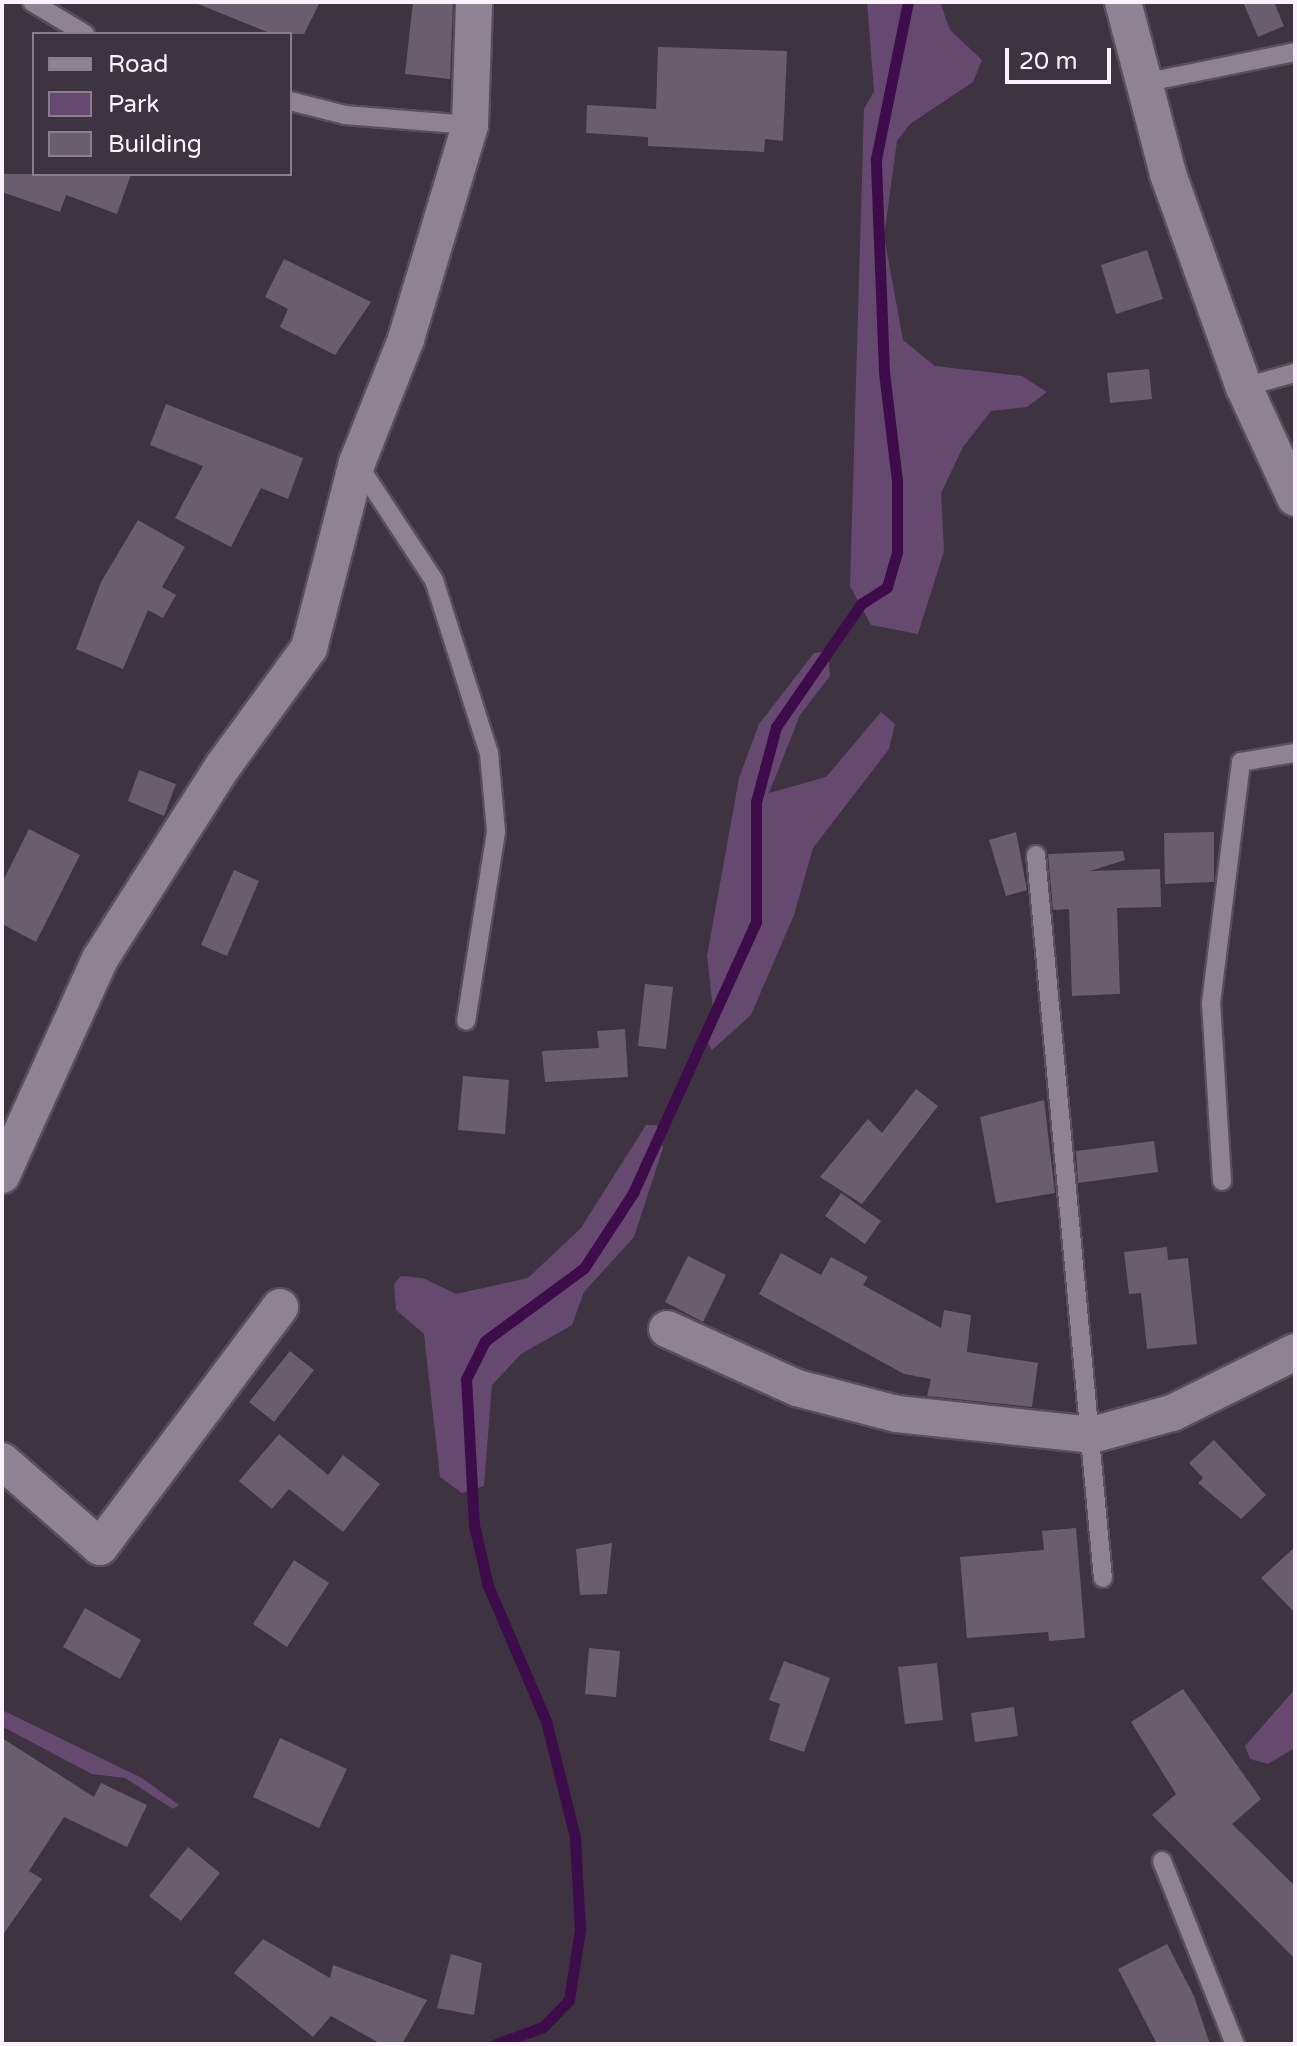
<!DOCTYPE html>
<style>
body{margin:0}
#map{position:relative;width:1297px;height:2046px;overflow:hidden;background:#3e3341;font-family:"Varela Round",sans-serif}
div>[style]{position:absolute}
.green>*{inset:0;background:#65496e}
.stream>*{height:11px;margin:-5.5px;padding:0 5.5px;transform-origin:5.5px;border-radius:5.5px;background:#3e0c4b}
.building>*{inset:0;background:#6a5e6e}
.roads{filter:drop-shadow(2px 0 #584f5b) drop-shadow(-2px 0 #584f5b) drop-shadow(0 2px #584f5b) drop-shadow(0 -2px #584f5b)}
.lane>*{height:18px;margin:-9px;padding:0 9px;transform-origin:9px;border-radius:9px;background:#8f8393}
.street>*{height:36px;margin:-18px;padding:0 18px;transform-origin:18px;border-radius:18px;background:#8f8393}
span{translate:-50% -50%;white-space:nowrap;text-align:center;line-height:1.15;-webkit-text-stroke:7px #3e3341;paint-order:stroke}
.frame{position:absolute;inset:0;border:4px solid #f9f2fb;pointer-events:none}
.legend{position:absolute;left:32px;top:32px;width:260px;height:144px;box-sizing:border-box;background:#3e3341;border:2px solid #897f8b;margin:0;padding:10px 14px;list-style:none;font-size:24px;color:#f9f2fb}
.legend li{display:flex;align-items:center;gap:16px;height:40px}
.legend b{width:40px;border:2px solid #897f8b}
.scale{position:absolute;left:1005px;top:48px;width:106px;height:36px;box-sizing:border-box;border:4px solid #f9f2fb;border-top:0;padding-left:10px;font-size:24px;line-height:28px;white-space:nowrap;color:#f9f2fb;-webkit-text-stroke:6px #3e3341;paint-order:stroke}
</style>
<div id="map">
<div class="green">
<i style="clip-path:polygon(867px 2px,940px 2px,950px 30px,982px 60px,973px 82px,910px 124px,897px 141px,884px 236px,903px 340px,935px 366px,1022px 376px,1047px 392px,1027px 407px,991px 411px,963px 447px,941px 493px,944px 551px,918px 634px,871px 625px,850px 586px,864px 109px,874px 91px)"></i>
<i style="clip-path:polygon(828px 651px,830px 676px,800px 715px,769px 793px,826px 777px,881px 712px,895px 724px,889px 749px,813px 848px,794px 915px,751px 1015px,712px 1050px,702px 1035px,713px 1009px,707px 956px,739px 778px,759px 724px,814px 653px)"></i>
<i style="clip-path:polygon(646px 1125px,657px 1125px,663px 1148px,634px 1237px,584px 1292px,572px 1325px,521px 1354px,492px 1385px,484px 1486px,462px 1493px,440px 1477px,424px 1334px,396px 1310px,394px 1284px,401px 1276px,423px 1278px,456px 1294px,528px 1278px,581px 1228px)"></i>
<i style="clip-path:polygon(1295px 1689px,1295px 1748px,1268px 1764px,1250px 1759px,1245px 1746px)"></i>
<i style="clip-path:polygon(2px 1710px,142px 1778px,179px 1805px,173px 1809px,125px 1778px,92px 1774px,3px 1727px)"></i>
</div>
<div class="stream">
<i style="left:496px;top:2044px;width:50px;rotate:-19.9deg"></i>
<i style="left:543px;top:2027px;width:37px;rotate:-46deg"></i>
<i style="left:569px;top:2000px;width:71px;rotate:-81.1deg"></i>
<i style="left:580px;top:1930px;width:93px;rotate:-93.1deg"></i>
<i style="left:575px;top:1837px;width:120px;rotate:-104deg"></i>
<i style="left:546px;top:1721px;width:147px;rotate:-113.2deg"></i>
<i style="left:488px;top:1586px;width:63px;rotate:-102.9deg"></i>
<i style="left:474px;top:1525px;width:146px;rotate:-93.1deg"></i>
<i style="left:466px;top:1379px;width:42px;rotate:-63.4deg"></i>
<i style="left:485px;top:1341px;width:123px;rotate:-36.4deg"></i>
<i style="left:584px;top:1268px;width:90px;rotate:-56.8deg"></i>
<i style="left:633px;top:1193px;width:298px;rotate:-65.6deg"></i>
<i style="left:756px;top:922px;width:120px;rotate:-90deg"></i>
<i style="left:756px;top:802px;width:78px;rotate:-75.1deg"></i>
<i style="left:776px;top:727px;width:150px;rotate:-55.4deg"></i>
<i style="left:861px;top:604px;width:31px;rotate:-33deg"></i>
<i style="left:887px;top:587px;width:37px;rotate:-74deg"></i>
<i style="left:897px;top:551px;width:70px;rotate:-90deg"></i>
<i style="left:897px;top:481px;width:110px;rotate:-96.8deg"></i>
<i style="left:884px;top:372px;width:213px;rotate:-92.2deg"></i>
<i style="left:876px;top:159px;width:160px;rotate:-78.5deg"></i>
</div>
<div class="building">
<i style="clip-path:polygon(193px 2px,320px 2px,304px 34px,272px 34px)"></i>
<i style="clip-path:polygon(413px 2px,453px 2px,450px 79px,405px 74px)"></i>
<i style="clip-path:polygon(1243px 2px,1274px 2px,1284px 26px,1258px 37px)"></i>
<i style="clip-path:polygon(658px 47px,787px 51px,783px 141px,765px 139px,764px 152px,648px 146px,648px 137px,586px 133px,587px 105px,656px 109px)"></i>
<i style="clip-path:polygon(2px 174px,131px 174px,117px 214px,66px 195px,60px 212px,2px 192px)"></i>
<i style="clip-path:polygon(1147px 250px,1163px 299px,1116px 314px,1101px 265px)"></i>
<i style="clip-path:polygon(284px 259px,371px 302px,335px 355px,280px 327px,288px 309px,265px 297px)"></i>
<i style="clip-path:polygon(1149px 369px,1152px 399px,1110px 403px,1107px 373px)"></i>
<i style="clip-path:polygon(166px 404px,303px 458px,288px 499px,261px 488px,231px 547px,175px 518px,203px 466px,150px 445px)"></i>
<i style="clip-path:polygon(138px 520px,185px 547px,162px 587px,176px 595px,163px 618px,148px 610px,123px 669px,76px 649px,101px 582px)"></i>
<i style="clip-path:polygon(139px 770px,176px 784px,164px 816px,128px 801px)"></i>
<i style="clip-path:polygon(29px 829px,80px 855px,36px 942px,2px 924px,2px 883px)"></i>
<i style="clip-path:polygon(1016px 832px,1027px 890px,1006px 896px,989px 840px)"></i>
<i style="clip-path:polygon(1214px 832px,1214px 882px,1165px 884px,1164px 833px)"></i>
<i style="clip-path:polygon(1123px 851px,1125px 860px,1090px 871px,1160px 869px,1161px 907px,1117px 908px,1120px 994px,1072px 996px,1069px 909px,1053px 910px,1048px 854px)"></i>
<i style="clip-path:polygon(234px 870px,259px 881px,227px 956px,201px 945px)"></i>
<i style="clip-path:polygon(645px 984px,673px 987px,666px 1049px,638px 1046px)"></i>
<i style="clip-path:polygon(625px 1029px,628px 1077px,545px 1082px,542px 1051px,599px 1048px,597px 1031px)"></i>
<i style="clip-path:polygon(463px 1076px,509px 1080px,505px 1134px,458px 1130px)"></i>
<i style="clip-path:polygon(916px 1089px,938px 1106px,862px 1204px,820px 1177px,868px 1119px,882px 1133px)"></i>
<i style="clip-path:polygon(1044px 1100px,1055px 1193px,996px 1203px,980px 1117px)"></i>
<i style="clip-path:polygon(1154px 1141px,1158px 1172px,1078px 1183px,1076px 1151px)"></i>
<i style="clip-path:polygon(841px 1193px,881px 1221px,865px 1244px,825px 1216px)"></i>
<i style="clip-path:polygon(1167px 1247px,1168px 1260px,1188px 1258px,1197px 1344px,1147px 1349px,1141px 1293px,1129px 1294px,1124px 1252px)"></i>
<i style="clip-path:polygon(781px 1253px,821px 1275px,831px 1257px,868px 1277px,863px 1285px,941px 1328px,944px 1310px,971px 1315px,967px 1352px,1038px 1363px,1032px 1407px,927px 1396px,931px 1379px,904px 1374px,759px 1294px)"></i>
<i style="clip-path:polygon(688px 1256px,726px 1275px,703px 1322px,665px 1302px)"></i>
<i style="clip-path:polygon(290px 1351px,314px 1370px,274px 1422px,249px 1402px)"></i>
<i style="clip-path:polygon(279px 1434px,328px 1475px,343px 1455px,380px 1484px,343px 1532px,289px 1489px,272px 1509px,239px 1481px)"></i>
<i style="clip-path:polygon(1214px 1440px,1266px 1495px,1241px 1519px,1198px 1483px,1203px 1478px,1189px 1463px)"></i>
<i style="clip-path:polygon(1076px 1528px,1085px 1638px,1049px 1641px,1048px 1632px,967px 1638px,960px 1557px,1044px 1550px,1042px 1531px)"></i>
<i style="clip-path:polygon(612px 1543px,607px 1594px,580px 1595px,576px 1549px)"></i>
<i style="clip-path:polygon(1295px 1547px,1295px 1613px,1261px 1578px)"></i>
<i style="clip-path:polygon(294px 1560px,329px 1583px,287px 1647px,253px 1624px)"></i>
<i style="clip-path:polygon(85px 1608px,141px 1640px,120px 1679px,63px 1647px)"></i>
<i style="clip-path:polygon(589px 1648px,620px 1651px,616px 1697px,585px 1694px)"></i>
<i style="clip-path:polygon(784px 1661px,830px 1678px,804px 1752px,769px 1740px,780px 1704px,769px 1700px)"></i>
<i style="clip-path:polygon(937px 1663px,943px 1720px,905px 1724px,898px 1667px)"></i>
<i style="clip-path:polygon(1183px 1689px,1261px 1799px,1232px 1824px,1295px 1886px,1295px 1959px,1152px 1815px,1176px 1794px,1131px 1722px)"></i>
<i style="clip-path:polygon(1014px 1707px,1018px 1736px,975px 1742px,971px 1713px)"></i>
<i style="clip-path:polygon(2px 1738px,94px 1797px,101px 1783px,147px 1805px,127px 1847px,64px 1817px,29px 1871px,42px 1879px,2px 1936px)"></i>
<i style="clip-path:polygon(280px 1738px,347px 1769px,319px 1828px,253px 1797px)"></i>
<i style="clip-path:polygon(188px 1847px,220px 1873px,181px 1921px,149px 1896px)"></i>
<i style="clip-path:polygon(263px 1939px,330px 1978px,333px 1965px,427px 2000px,402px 2044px,381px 2044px,331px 2016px,313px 2037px,234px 1973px)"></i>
<i style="clip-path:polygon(1167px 1944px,1194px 1996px,1210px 2044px,1157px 2044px,1118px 1969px)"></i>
<i style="clip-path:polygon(451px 1954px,482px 1963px,474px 2015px,437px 2008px)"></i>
</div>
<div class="roads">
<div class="lane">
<i style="left:32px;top:2px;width:62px;rotate:31.1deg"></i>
<i style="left:1143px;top:83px;width:155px;rotate:-11.5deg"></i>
<i style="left:290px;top:101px;width:57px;rotate:14.3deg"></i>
<i style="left:345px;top:115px;width:125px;rotate:4.6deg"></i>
<i style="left:1244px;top:387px;width:53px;rotate:-15.4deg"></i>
<i style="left:357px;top:463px;width:140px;rotate:56.7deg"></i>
<i style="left:434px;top:580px;width:182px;rotate:72.4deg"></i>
<i style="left:489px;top:753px;width:79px;rotate:84.9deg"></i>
<i style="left:496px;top:832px;width:191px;rotate:99deg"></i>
<i style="left:1036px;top:855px;width:726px;rotate:84.71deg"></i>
<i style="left:1222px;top:1181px;width:178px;rotate:-93.5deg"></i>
<i style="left:1211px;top:1003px;width:243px;rotate:-82.9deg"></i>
<i style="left:1241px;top:762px;width:55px;rotate:-9.5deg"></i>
<i style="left:1162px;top:1861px;width:197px;rotate:68.3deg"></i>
</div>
<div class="street">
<i style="left:1123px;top:2px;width:178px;rotate:75.3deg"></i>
<i style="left:1168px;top:174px;width:226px;rotate:70.4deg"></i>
<i style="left:1244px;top:387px;width:122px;rotate:65.3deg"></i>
<i style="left:2px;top:1175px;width:237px;rotate:-65.6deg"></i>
<i style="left:100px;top:959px;width:229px;rotate:-57.5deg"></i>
<i style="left:223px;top:766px;width:146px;rotate:-53.9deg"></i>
<i style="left:309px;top:648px;width:191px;rotate:-75.5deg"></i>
<i style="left:357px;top:463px;width:133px;rotate:-68.4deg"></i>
<i style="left:406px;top:339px;width:223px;rotate:-73.3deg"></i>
<i style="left:470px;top:125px;width:123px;rotate:-88.1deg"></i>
<i style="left:667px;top:1329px;width:143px;rotate:24.4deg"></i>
<i style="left:797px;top:1388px;width:103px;rotate:14.6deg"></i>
<i style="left:897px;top:1414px;width:196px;rotate:6.1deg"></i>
<i style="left:1092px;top:1435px;width:83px;rotate:-15.4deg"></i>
<i style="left:1172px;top:1413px;width:137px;rotate:-26.4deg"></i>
<i style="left:2px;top:1461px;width:130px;rotate:41.3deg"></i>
<i style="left:100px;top:1547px;width:300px;rotate:-53.1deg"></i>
</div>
</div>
<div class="frame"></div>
<ul class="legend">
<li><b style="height:10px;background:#8f8393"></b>Road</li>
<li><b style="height:22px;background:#65496e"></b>Park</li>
<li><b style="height:22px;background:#6a5e6e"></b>Building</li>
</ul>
<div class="scale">20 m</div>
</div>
